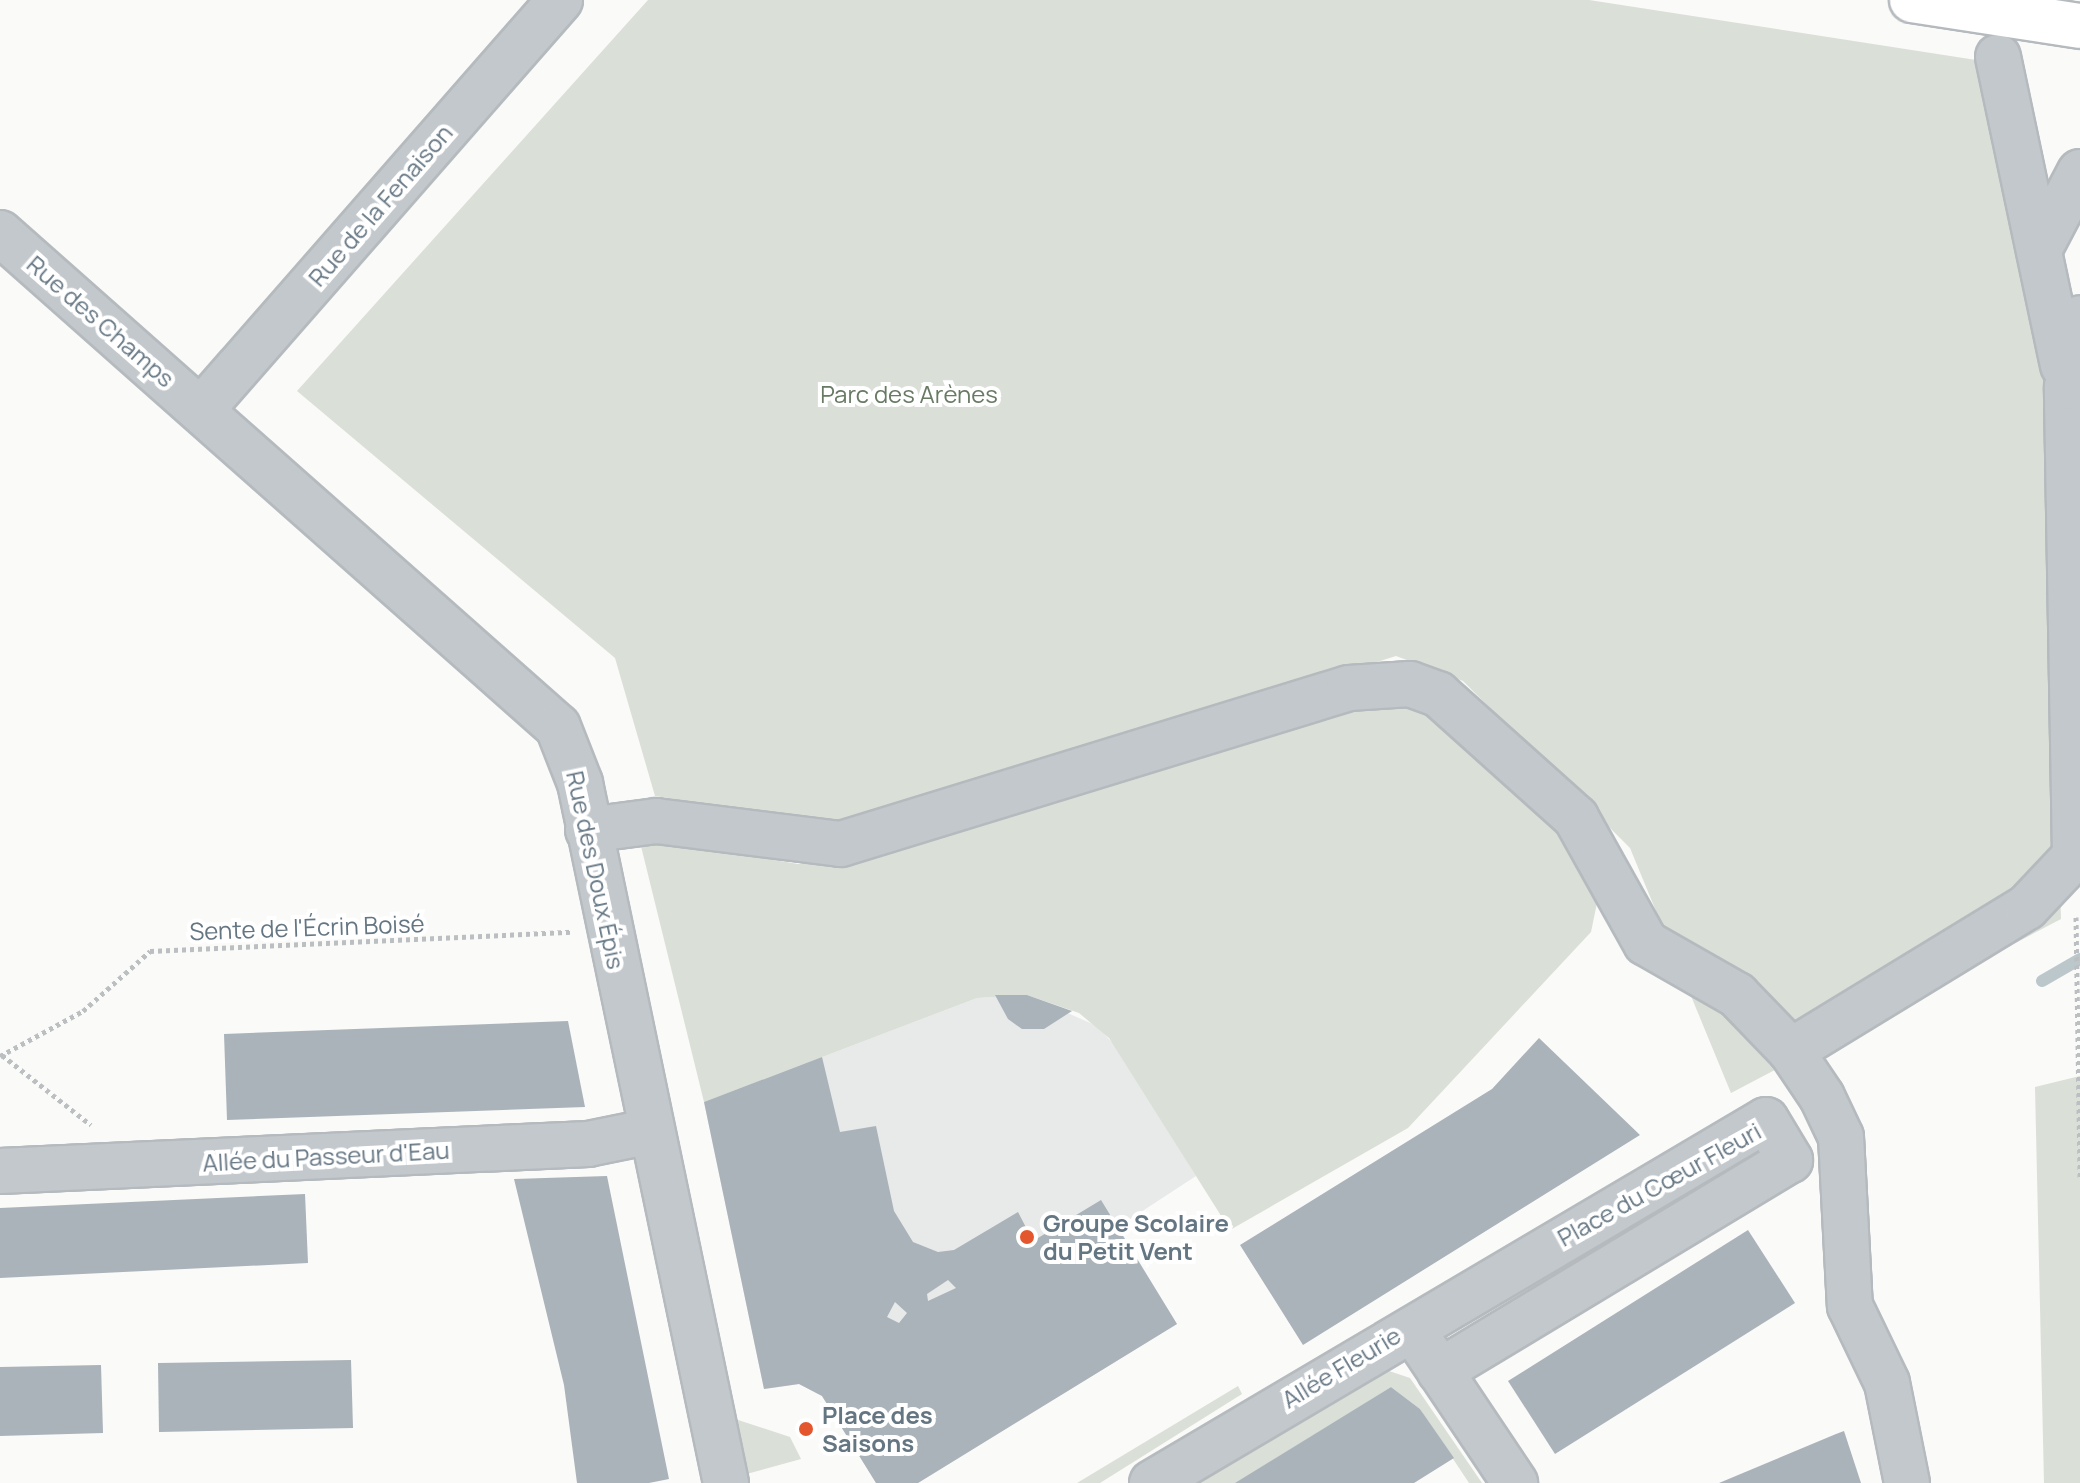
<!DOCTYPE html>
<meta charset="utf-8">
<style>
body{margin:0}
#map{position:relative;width:2080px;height:1483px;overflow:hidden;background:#fafaf8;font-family:Manrope,sans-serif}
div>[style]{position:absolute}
.built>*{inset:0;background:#e8e9e9}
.green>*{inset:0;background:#dadfd7}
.stream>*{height:12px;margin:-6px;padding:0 6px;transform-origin:6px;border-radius:6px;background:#bbc7cb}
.building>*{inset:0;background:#aab3b9}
.path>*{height:5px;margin-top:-2.5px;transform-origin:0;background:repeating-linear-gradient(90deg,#bbbfc2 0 4px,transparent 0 8px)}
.roads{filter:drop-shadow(2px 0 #b5babe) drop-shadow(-2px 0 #b5babe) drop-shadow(0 2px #b5babe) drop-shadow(0 -2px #b5babe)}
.minor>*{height:44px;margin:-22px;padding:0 22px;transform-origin:22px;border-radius:22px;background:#c3c8cc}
.major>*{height:44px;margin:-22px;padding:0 22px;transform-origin:22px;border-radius:22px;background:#fff}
.dots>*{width:22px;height:22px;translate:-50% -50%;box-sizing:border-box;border:4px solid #fff;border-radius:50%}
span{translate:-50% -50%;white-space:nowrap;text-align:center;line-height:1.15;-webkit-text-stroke:8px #fff;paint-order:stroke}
.street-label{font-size:24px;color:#657683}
.park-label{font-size:24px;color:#687a64}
.poi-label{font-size:24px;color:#657683;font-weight:700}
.left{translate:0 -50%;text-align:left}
</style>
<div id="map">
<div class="built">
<i style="clip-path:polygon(1027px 995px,1097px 1026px,1119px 1050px,1196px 1176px,1118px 1227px,1177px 1324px,918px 1483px,876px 1483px,822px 1396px,799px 1384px,764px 1389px,704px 1102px,977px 998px)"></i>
</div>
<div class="green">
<i style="clip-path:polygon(648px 0,1589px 0,1976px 60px,2045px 365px,2061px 919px,1731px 1093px,1630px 848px,1463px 681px,1396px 656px,846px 827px,655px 796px,615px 658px,297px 391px)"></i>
<i style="clip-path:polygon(1372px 702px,1432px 710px,1575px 846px,1598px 898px,1591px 932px,1408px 1128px,1230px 1230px,1109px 1038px,1079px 1013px,1027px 995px,977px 998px,704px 1102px,639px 838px,798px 864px,870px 856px)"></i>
<i style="clip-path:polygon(2080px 1076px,2080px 1483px,2044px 1483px,2035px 1087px)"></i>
<i style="clip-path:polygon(1374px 1366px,1410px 1378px,1482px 1483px,1469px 1483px,1420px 1409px,1391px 1387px,1236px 1483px,1190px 1483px)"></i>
<i style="clip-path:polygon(1238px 1386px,1242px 1394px,1100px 1483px,1077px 1483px)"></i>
<i style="clip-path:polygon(729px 1417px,790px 1437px,801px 1459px,743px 1475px)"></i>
</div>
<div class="stream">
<i style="left:2042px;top:981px;width:44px;rotate:-30.1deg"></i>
</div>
<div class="building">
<i style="clip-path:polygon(995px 995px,1027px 995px,1072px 1011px,1044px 1029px,1022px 1029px,1008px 1019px)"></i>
<i style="clip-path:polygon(568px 1021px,585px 1107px,227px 1120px,224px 1034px)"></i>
<i style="clip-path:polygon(1539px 1038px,1640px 1135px,1303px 1345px,1240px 1245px,1492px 1089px)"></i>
<i style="clip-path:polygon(evenodd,822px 1057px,840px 1132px,876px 1126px,894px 1211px,913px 1242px,938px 1252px,954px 1250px,1018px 1212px,1033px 1241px,1101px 1200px,1177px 1324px,918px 1483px,876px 1483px,822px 1396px,799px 1384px,764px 1389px,704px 1102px,822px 1057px,948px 1280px,956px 1288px,928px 1301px,927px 1294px,948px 1280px,822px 1057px,895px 1302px,907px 1313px,899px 1323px,887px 1317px,895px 1302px)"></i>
<i style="clip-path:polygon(607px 1176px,669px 1479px,649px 1483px,577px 1483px,564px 1385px,514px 1179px)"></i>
<i style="clip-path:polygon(305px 1194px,308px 1263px,0 1278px,0 1208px)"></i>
<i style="clip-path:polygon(1748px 1230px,1795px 1303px,1555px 1454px,1508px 1381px)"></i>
<i style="clip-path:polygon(351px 1360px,353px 1428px,159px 1432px,158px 1363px)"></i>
<i style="clip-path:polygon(101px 1365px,103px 1433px,0 1436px,0 1367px)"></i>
<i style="clip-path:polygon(1391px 1387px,1420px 1409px,1454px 1458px,1414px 1483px,1235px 1483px)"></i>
<i style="clip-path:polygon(1844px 1431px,1861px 1483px,1719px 1483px,1836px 1434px)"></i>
</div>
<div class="path">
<i style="left:2076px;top:917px;width:263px;rotate:89.1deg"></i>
<i style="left:2px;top:1055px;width:113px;rotate:38.2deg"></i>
<i style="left:0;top:1056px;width:94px;rotate:-28.5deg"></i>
<i style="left:83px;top:1011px;width:90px;rotate:-41.8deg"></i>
<i style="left:150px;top:951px;width:422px;rotate:-2.6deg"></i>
</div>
<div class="roads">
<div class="minor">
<i style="left:1998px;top:57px;width:315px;rotate:78.1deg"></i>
<i style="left:0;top:233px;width:745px;rotate:41.52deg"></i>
<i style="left:558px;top:727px;width:60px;rotate:68.6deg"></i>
<i style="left:580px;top:783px;width:715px;rotate:78.22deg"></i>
<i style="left:2039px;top:250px;width:88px;rotate:-62.3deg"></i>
<i style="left:201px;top:410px;width:545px;rotate:-48.79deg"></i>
<i style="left:588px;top:830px;width:69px;rotate:-7.5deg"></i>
<i style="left:656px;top:821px;width:186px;rotate:7.1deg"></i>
<i style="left:841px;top:844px;width:531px;rotate:-17.07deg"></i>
<i style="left:1349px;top:688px;width:61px;rotate:-3.8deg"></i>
<i style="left:1410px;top:684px;width:30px;rotate:20deg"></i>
<i style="left:1438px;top:694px;width:186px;rotate:41.9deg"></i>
<i style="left:1576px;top:818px;width:143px;rotate:60.8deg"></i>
<i style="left:1646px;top:943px;width:105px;rotate:29.7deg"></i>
<i style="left:1737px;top:995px;width:78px;rotate:46deg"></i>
<i style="left:1791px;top:1051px;width:55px;rotate:56deg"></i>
<i style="left:1822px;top:1097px;width:44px;rotate:64.6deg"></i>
<i style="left:1841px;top:1137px;width:169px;rotate:87deg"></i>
<i style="left:1850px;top:1306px;width:85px;rotate:64.3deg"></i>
<i style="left:1887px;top:1383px;width:102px;rotate:78.7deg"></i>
<i style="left:1791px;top:1051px;width:276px;rotate:-31.4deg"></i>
<i style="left:2027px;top:907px;width:70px;rotate:-46.7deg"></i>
<i style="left:2075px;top:856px;width:469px;rotate:-91deg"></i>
<i style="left:2067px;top:387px;width:70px;rotate:-79.3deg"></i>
<i style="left:0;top:1171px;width:589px;rotate:-2.63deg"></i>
<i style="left:588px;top:1144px;width:65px;rotate:-11.5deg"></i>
<i style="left:1424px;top:1347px;width:164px;rotate:56.2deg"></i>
<i style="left:1152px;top:1483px;width:713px;rotate:-30.59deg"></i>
<i style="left:1766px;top:1120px;width:47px;rotate:59deg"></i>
<i style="left:1790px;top:1160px;width:409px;rotate:148.9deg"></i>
</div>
<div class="major">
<i style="left:1912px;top:0;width:170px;rotate:8.8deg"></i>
</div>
</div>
<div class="dots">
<i style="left:1027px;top:1237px;background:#e4572e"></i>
<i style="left:806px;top:1429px;background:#e4572e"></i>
</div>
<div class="street-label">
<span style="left:380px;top:205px;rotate:-49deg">Rue de la Fenaison</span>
<span style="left:101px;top:321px;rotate:41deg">Rue des Champs</span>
<span style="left:596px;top:870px;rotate:78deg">Rue des Doux Épis</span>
<span style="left:307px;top:927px;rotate:-2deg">Sente de l'Écrin Boisé</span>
<span style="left:326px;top:1156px;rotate:-3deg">Allée du Passeur d'Eau</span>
<span style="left:1659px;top:1184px;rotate:-29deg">Place du Cœur Fleuri</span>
<span style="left:1341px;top:1367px;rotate:-31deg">Allée Fleurie</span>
</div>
<div class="park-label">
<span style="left:909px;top:394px">Parc des Arènes</span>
</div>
<div class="poi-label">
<span class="left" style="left:1043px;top:1237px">Groupe Scolaire<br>du Petit Vent</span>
<span class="left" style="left:822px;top:1429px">Place des<br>Saisons</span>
</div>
</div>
